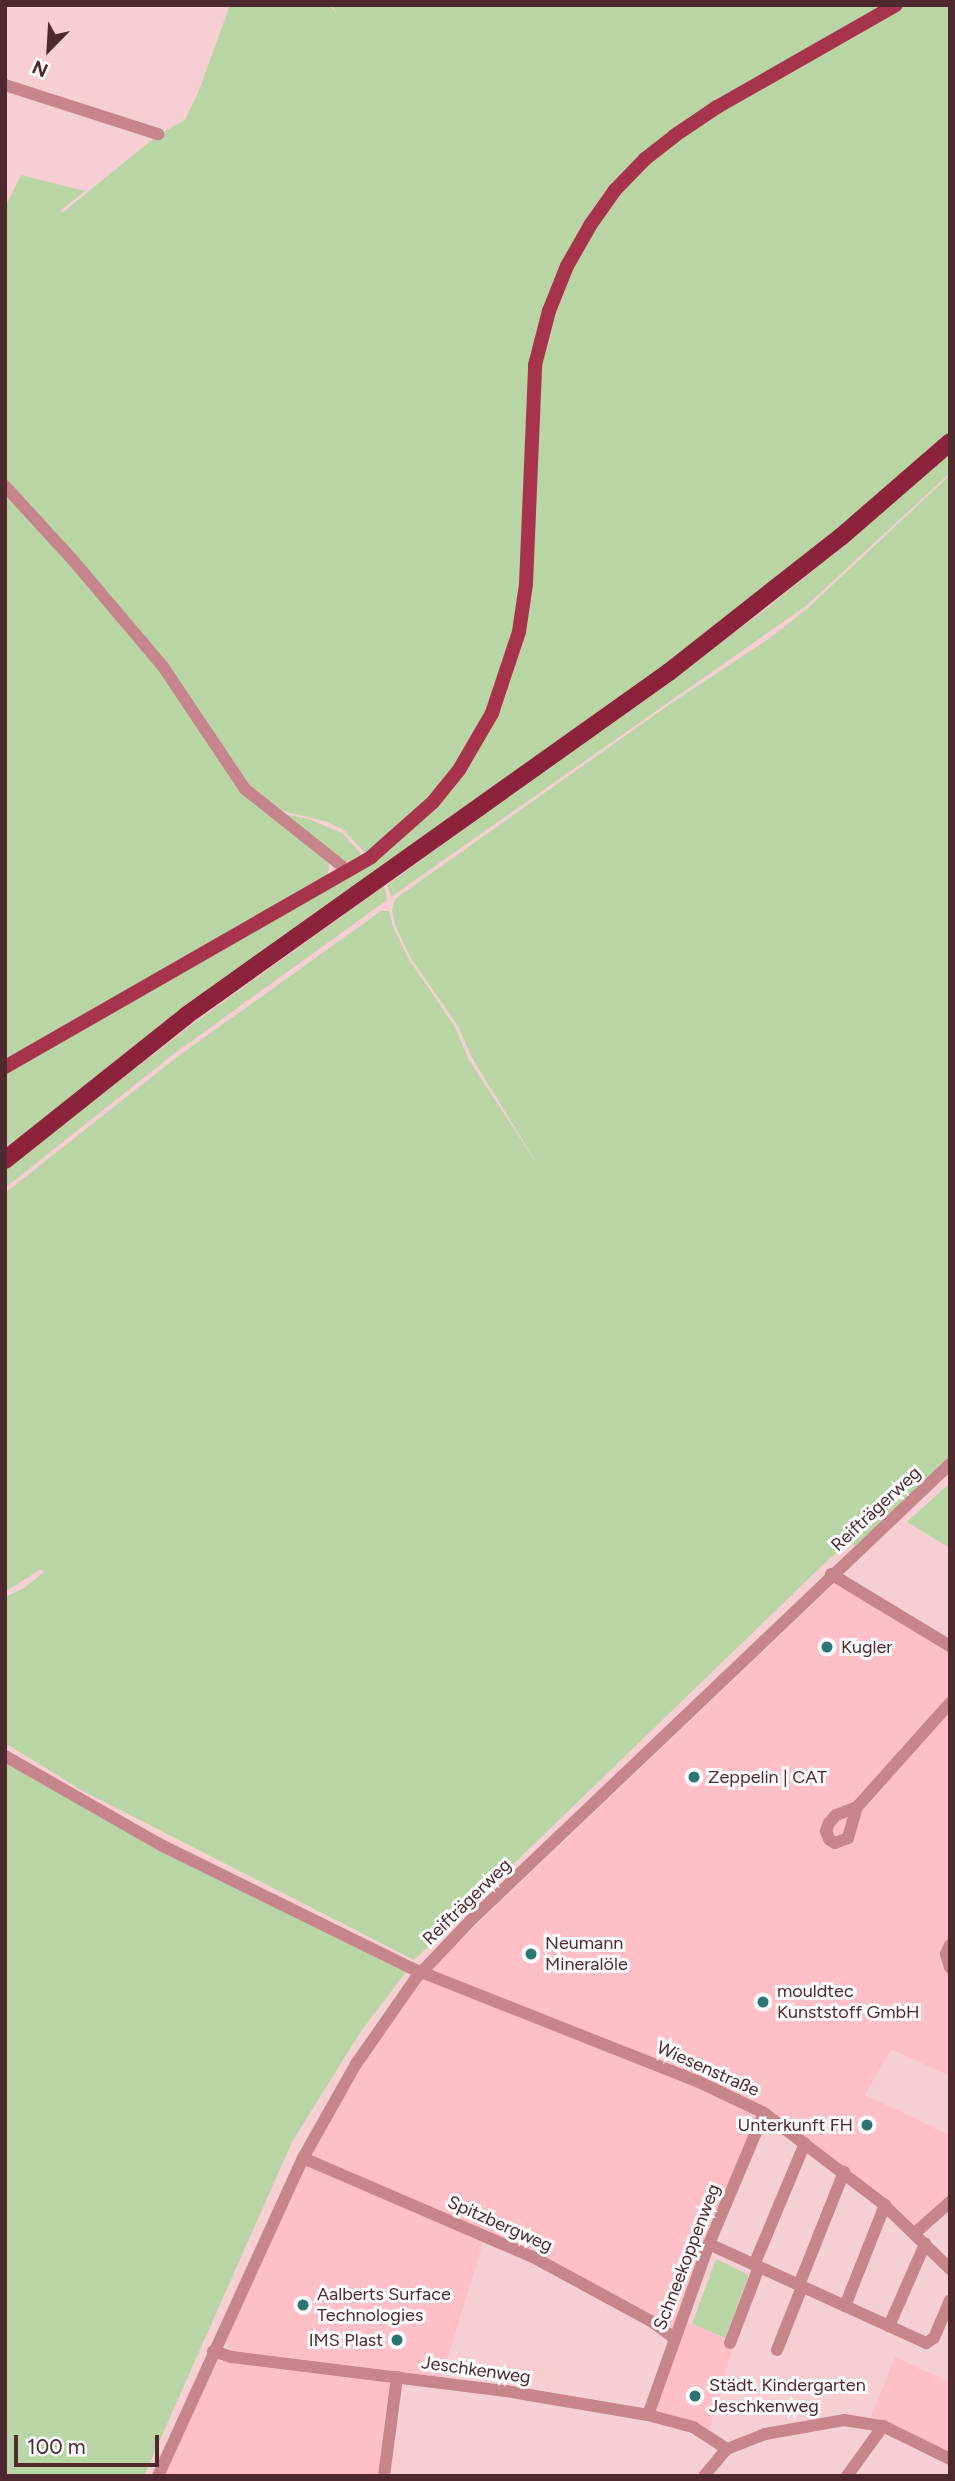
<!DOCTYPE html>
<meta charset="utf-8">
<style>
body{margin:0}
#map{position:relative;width:955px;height:2481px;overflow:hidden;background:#f6cfd2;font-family:Figtree,sans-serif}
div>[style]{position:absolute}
.built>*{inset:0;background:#fec0c6}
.green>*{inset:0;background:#b9d5a6}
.minor>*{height:12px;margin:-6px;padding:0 6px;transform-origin:6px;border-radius:6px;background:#c5858b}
.major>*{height:14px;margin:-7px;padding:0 7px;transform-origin:7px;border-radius:7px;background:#a7344b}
.highway>*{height:18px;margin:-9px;padding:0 9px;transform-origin:9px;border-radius:9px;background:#8d233a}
.dots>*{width:19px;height:19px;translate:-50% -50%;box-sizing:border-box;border:4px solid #fbfbfb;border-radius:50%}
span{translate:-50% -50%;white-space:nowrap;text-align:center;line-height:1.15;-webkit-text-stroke:6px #fbfbfb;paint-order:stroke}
.street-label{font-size:18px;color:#4e2a2e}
.poi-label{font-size:18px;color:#4e2a2e}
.left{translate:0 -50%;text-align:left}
.right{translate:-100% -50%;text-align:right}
.frame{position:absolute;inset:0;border:7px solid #4e2a2e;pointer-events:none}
.north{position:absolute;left:14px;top:14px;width:70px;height:70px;-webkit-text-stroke:5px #fbfbfb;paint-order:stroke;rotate:204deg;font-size:19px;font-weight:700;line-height:28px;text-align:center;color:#4e2a2e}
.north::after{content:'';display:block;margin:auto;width:24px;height:32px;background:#4e2a2e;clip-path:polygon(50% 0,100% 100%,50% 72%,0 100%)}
.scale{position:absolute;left:14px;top:2435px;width:145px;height:32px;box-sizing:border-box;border:4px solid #4e2a2e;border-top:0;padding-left:9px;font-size:21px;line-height:24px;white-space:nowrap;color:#4e2a2e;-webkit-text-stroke:5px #fbfbfb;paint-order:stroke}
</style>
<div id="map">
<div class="built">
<i style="clip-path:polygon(836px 1582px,950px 1652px,950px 2076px,891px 2049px,865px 2095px,950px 2135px,950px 2197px,915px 2228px,761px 2108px,673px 2334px,484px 2239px,441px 2380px,231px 2351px,224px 2338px,305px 2162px,377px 2041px,424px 1975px)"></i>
<i style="clip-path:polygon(684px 2321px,725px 2338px,724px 2346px,732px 2349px,708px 2433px,651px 2413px)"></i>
<i style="clip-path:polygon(895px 2357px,950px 2382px,950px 2454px,885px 2421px,870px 2420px)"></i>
<i style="clip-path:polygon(225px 2360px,394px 2380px,382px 2476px,162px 2476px,217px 2362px)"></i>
</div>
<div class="green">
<i style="clip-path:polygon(230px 5px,330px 5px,337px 14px,332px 5px,950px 5px,950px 431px,834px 532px,665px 666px,129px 1050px,5px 1149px,5px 1072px,372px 863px,398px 842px,498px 713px,506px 694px,499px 688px,479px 730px,430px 800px,367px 855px,344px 830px,328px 822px,274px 809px,329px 860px,328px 878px,5px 1062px,5px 208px,21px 175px,85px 191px,61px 210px,62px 213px,158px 135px,185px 120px,198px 93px)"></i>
<i style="clip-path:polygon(950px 453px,950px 473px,806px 606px,391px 897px,387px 885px,762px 612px,848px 542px)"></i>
<i style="clip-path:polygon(950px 475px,950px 1459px,855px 1546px,849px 1542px,828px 1560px,414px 1960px,81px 1790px,5px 1743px,5px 1597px,24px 1588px,44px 1572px,41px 1569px,5px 1592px,5px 1193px,177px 1057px,381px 911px,389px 911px,393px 926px,408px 958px,455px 1027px,469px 1060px,541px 1170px,472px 1058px,458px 1026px,410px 957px,395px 925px,392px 910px,395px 899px,670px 704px,770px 638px,808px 608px)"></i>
<i style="clip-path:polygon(283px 814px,309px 819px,342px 833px,364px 857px,351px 864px,326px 849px)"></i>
<i style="clip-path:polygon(384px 886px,387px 900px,175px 1053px,5px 1188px,5px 1171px,44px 1139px,194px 1023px)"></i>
<i style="clip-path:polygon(950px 1483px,950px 1548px,907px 1522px)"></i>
<i style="clip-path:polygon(5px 1761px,406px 1972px,361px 2031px,292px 2142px,144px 2476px,5px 2476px)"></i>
<i style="clip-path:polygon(716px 2259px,749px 2275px,725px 2338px,692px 2324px)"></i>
</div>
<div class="minor">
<i style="left:5px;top:85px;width:161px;rotate:17.8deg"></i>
<i style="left:5px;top:486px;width:99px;rotate:47.5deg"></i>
<i style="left:72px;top:559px;width:143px;rotate:49.8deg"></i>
<i style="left:164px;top:668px;width:146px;rotate:56.2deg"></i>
<i style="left:245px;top:789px;width:132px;rotate:38.5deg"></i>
<i style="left:831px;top:1574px;width:139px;rotate:31.2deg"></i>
<i style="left:5px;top:1756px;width:180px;rotate:29.7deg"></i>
<i style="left:161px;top:1845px;width:279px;rotate:26.2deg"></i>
<i style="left:411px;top:1968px;width:308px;rotate:21.6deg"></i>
<i style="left:697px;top:2081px;width:74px;rotate:25.5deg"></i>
<i style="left:764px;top:2113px;width:148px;rotate:37.3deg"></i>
<i style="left:882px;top:2203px;width:95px;rotate:44.1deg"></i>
<i style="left:857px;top:1807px;width:22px;rotate:159deg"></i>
<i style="left:836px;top:1815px;width:11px;rotate:131deg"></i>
<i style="left:829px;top:1823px;width:9px;rotate:111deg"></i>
<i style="left:826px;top:1831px;width:9px;rotate:69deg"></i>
<i style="left:829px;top:1839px;width:7px;rotate:34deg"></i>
<i style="left:835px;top:1843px;width:14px;rotate:-21deg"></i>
<i style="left:848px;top:1838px;width:32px;rotate:-74deg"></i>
<i style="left:857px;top:1807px;width:140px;rotate:-48.2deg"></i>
<i style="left:950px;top:1945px;width:10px;rotate:114deg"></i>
<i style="left:946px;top:1954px;width:14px;rotate:73deg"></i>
<i style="left:303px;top:2158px;width:250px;rotate:23.3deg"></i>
<i style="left:533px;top:2257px;width:134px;rotate:28.5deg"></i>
<i style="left:651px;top:2321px;width:29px;rotate:36deg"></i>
<i style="left:915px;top:2233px;width:47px;rotate:-41.5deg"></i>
<i style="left:709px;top:2244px;width:239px;rotate:24.5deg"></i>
<i style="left:926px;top:2343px;width:9px;rotate:-32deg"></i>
<i style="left:934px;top:2338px;width:41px;rotate:-67.2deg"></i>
<i style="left:754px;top:2265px;width:132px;rotate:-67.3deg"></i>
<i style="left:799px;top:2285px;width:122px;rotate:-68.3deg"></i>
<i style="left:845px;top:2306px;width:109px;rotate:-68.4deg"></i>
<i style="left:889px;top:2326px;width:90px;rotate:-66.3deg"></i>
<i style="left:730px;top:2343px;width:81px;rotate:-69.1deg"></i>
<i style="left:777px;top:2350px;width:68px;rotate:-68.4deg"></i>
<i style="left:213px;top:2351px;width:20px;rotate:18deg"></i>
<i style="left:232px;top:2357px;width:276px;rotate:7.1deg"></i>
<i style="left:506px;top:2391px;width:144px;rotate:9.6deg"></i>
<i style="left:648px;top:2415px;width:47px;rotate:14.9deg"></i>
<i style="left:693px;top:2427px;width:40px;rotate:32.9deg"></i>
<i style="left:648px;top:2415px;width:182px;rotate:-70.4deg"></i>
<i style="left:709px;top:2244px;width:142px;rotate:-67.2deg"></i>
<i style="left:158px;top:2476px;width:349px;rotate:-65.5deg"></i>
<i style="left:303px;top:2158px;width:108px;rotate:-60.6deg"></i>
<i style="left:356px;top:2064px;width:105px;rotate:-55.1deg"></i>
<i style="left:416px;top:1978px;width:79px;rotate:-46.5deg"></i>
<i style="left:470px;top:1921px;width:663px;rotate:-43.59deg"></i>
<i style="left:384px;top:2476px;width:100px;rotate:-82.5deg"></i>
<i style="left:704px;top:2476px;width:35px;rotate:-50deg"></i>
<i style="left:727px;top:2449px;width:41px;rotate:-21.5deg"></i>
<i style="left:765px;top:2434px;width:80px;rotate:-10deg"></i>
<i style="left:844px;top:2420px;width:39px;rotate:9deg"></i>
<i style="left:883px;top:2426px;width:75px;rotate:26.2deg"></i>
<i style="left:847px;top:2476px;width:62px;rotate:-54.2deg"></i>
</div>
<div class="major">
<i style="left:5px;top:1067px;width:422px;rotate:-29.8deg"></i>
<i style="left:371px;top:857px;width:83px;rotate:-41.6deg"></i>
<i style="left:433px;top:802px;width:41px;rotate:-50.9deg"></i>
<i style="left:459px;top:770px;width:66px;rotate:-59.9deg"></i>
<i style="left:492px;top:713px;width:85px;rotate:-71.6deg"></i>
<i style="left:519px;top:632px;width:49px;rotate:-81.7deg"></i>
<i style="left:526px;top:584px;width:219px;rotate:-87.6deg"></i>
<i style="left:535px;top:365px;width:56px;rotate:-75.5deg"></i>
<i style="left:549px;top:311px;width:48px;rotate:-68.2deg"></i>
<i style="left:567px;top:266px;width:48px;rotate:-60.3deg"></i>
<i style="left:591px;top:224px;width:42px;rotate:-54.8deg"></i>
<i style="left:615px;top:190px;width:43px;rotate:-45.9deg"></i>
<i style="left:645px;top:159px;width:37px;rotate:-38deg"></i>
<i style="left:674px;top:136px;width:52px;rotate:-34deg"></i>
<i style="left:717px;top:107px;width:206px;rotate:-29.7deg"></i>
</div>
<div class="highway">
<i style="left:5px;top:1160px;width:233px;rotate:-38.5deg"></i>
<i style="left:187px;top:1015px;width:592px;rotate:-35.44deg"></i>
<i style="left:669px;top:672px;width:220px;rotate:-38.2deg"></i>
<i style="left:842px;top:536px;width:143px;rotate:-41deg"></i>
</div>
<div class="dots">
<i style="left:827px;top:1647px;background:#2b7573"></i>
<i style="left:694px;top:1777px;background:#2b7573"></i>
<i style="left:531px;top:1954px;background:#2b7573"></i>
<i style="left:763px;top:2002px;background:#2b7573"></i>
<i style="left:867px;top:2125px;background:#2b7573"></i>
<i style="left:303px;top:2305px;background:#2b7573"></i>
<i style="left:397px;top:2340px;background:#2b7573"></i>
<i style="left:695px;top:2396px;background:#2b7573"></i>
</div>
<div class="street-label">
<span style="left:876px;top:1509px;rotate:-43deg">Reifträgerweg</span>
<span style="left:467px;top:1902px;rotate:-44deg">Reifträgerweg</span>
<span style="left:708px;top:2069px;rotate:24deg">Wiesenstraße</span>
<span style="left:500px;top:2224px;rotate:24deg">Spitzbergweg</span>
<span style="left:687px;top:2257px;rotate:-69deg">Schneekoppenweg</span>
<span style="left:476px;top:2370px;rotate:8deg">Jeschkenweg</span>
</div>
<div class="poi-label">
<span class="left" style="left:841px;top:1647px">Kugler</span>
<span class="left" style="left:708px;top:1777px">Zeppelin | CAT</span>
<span class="left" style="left:545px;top:1954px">Neumann<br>Mineralöle</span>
<span class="left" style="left:777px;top:2002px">mouldtec<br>Kunststoff GmbH</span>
<span class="right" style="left:853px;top:2125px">Unterkunft FH</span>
<span class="left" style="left:317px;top:2305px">Aalberts Surface<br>Technologies</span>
<span class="right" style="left:383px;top:2340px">IMS Plast</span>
<span class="left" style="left:709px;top:2396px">Städt. Kindergarten<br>Jeschkenweg</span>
</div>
<div class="frame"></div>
<div class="north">N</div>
<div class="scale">100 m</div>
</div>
